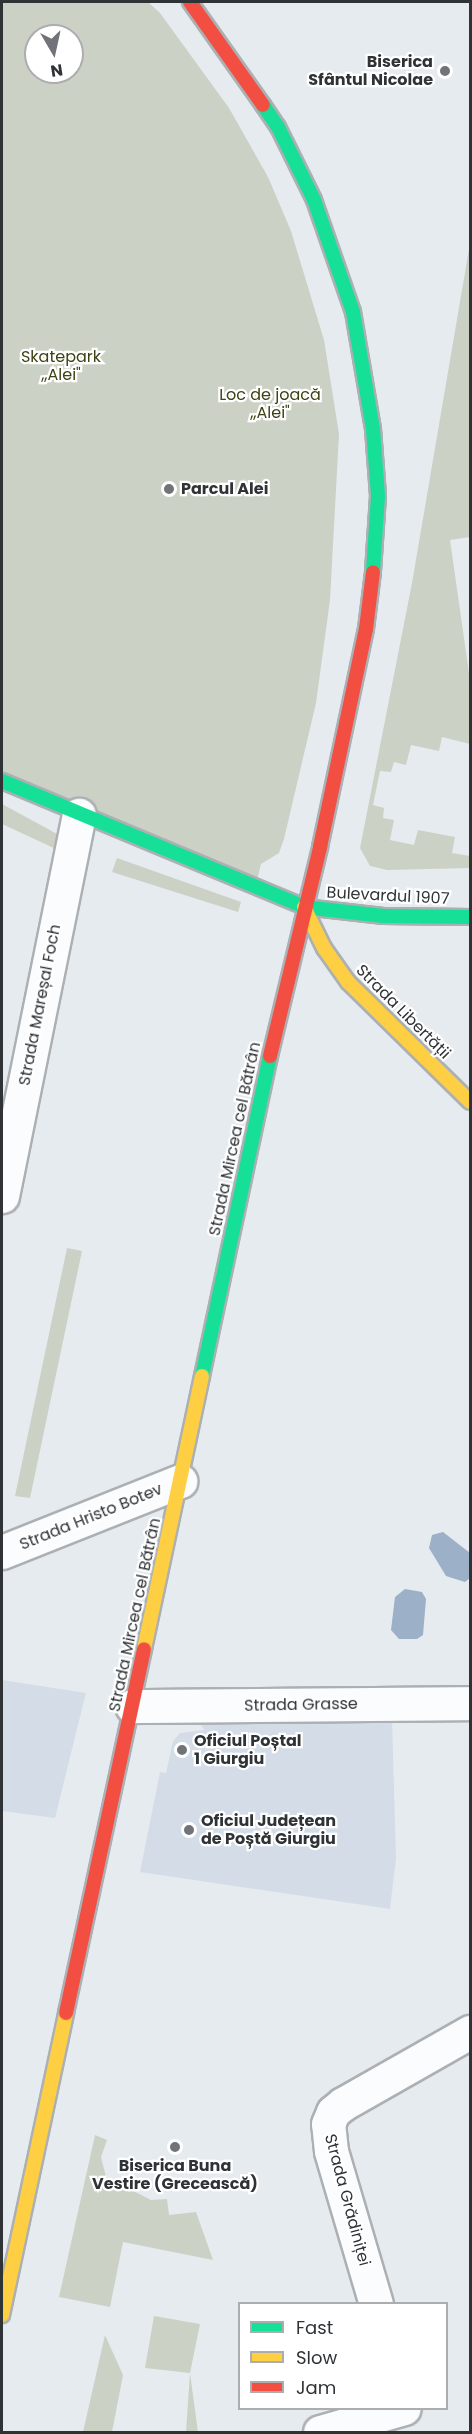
<!DOCTYPE html>
<meta charset="utf-8">
<style>
body{margin:0}
#map{position:relative;width:472px;height:2434px;overflow:hidden;background:#e6ebf0;font-family:Poppins,sans-serif}
div>[style]{position:absolute}
.built>*{inset:0;background:#d4dde7}
.green>*{inset:0;background:#ccd1c5}
.water>*{inset:0;background:#9cb0c7}
.roads{filter:drop-shadow(2px 0 #acb0b3) drop-shadow(-2px 0 #acb0b3) drop-shadow(0 2px #acb0b3) drop-shadow(0 -2px #acb0b3)}
.street>*{height:33px;margin:-16.5px;padding:0 16.5px;transform-origin:16.5px;border-radius:16.5px;background:#fbfcfd}
.fast>*{height:14px;margin:-7px;padding:0 7px;transform-origin:7px;border-radius:7px;background:#16e098}
.slow>*{height:14px;margin:-7px;padding:0 7px;transform-origin:7px;border-radius:7px;background:#ffcf43}
.jam>*{height:14px;margin:-7px;padding:0 7px;transform-origin:7px;border-radius:7px;background:#f24e42}
.dots>*{width:16px;height:16px;translate:-50% -50%;box-sizing:border-box;border:3px solid #fff;border-radius:50%}
span{translate:-50% -50%;white-space:nowrap;text-align:center;line-height:1.15;-webkit-text-stroke:4.5px #fff;paint-order:stroke}
.poi-label{font-size:16px;color:#303336;font-weight:700}
.right{translate:-100% -50%;text-align:right}
.left{translate:0 -50%;text-align:left}
.park-label{font-size:16px;color:#3d4212}
.street-label{font-size:16px;color:#303336}
.frame{position:absolute;inset:0;border:3px solid #303336;pointer-events:none}
.legend{position:absolute;left:238px;top:2302px;width:210px;height:108px;box-sizing:border-box;background:#fff;border:2px solid #acadaf;margin:0;padding:8px 10px;list-style:none;font-size:18px;color:#303336}
.legend li{display:flex;align-items:center;gap:12px;height:30px}
.legend b{width:30px;border:2px solid #acadaf}
.north{position:absolute;left:24px;top:24px;width:60px;height:60px;box-sizing:border-box;background:#fff;border:2px solid #acadaf;border-radius:50%;rotate:171deg;font-size:16px;font-weight:700;line-height:24px;text-align:center;color:#303336}
.north::after{content:'';display:block;margin:auto;width:21px;height:27px;background:#707377;clip-path:polygon(50% 0,100% 100%,50% 72%,0 100%)}
</style>
<div id="map">
<div class="built">
<i style="clip-path:polygon(2px 1680px,86px 1693px,55px 1818px,2px 1811px)"></i>
<i style="clip-path:polygon(392px 1717px,396px 1858px,390px 1909px,140px 1872px,160px 1772px,166px 1773px,173px 1741px,180px 1733px,204px 1730px,198px 1719px)"></i>
</div>
<div class="green">
<i style="clip-path:polygon(evenodd,2px 2px,148px 2px,160px 13px,229px 108px,268px 177px,291px 231px,324px 340px,339px 434px,330px 600px,316px 703px,284px 839px,279px 853px,261px 864px,255px 889px,2px 781px,2px 2px,36px 36px,72px 36px,72px 72px,36px 72px,36px 36px)"></i>
<i style="clip-path:polygon(470px 243px,470px 537px,450px 540px,470px 680px,470px 744px,442px 737px,439px 751px,411px 745px,406px 765px,394px 762px,391px 772px,380px 771px,373px 805px,384px 808px,383px 818px,394px 820px,390px 840px,414px 845px,418px 830px,455px 837px,452px 853px,470px 856px,470px 868px,387px 870px,370px 866px,360px 848px,412px 583px)"></i>
<i style="clip-path:polygon(2px 804px,59px 835px,58px 850px,2px 824px)"></i>
<i style="clip-path:polygon(117px 858px,241px 902px,238px 912px,112px 872px)"></i>
<i style="clip-path:polygon(67px 1248px,82px 1251px,30px 1498px,15px 1496px)"></i>
<i style="clip-path:polygon(95px 2135px,107px 2140px,101px 2157px,106px 2177px,151px 2200px,167px 2199px,169px 2215px,196px 2212px,213px 2260px,123px 2242px,110px 2307px,59px 2297px)"></i>
<i style="clip-path:polygon(154px 2316px,200px 2324px,190px 2373px,198px 2432px,186px 2432px,190px 2373px,145px 2368px)"></i>
<i style="clip-path:polygon(105px 2335px,123px 2375px,112px 2432px,83px 2432px)"></i>
</div>
<div class="water">
<i style="clip-path:polygon(443px 1532px,470px 1553px,470px 1578px,465px 1582px,446px 1576px,429px 1548px,432px 1535px)"></i>
<i style="clip-path:polygon(405px 1589px,422px 1592px,426px 1599px,423px 1635px,417px 1639px,399px 1639px,391px 1630px,395px 1597px)"></i>
</div>
<div class="roads">
<div class="street">
<i style="left:2px;top:1196px;width:389px;rotate:-78.6deg"></i>
<i style="left:2px;top:1552px;width:192px;rotate:-21.7deg"></i>
<i style="left:132px;top:1706px;width:338px;rotate:-0.5deg"></i>
<i style="left:376px;top:2304px;width:159px;rotate:-106.4deg"></i>
<i style="left:331px;top:2151px;width:27px;rotate:-96deg"></i>
<i style="left:328px;top:2124px;width:13px;rotate:-67deg"></i>
<i style="left:333px;top:2112px;width:13px;rotate:-39deg"></i>
<i style="left:343px;top:2104px;width:146px;rotate:-29.6deg"></i>
<i style="left:320px;top:2432px;width:87px;rotate:-15.9deg"></i>
</div>
<div class="fast">
<i style="left:263px;top:105px;width:27px;rotate:56deg"></i>
<i style="left:278px;top:127px;width:81px;rotate:63.7deg"></i>
<i style="left:314px;top:200px;width:119px;rotate:70.8deg"></i>
<i style="left:353px;top:312px;width:119px;rotate:80.3deg"></i>
<i style="left:373px;top:429px;width:67px;rotate:85.7deg"></i>
<i style="left:378px;top:496px;width:76px;rotate:93.8deg"></i>
<i style="left:2px;top:781px;width:327px;rotate:22.6deg"></i>
<i style="left:304px;top:907px;width:80px;rotate:6.5deg"></i>
<i style="left:383px;top:916px;width:87px;rotate:0.7deg"></i>
<i style="left:202px;top:1376px;width:327px;rotate:-78deg"></i>
</div>
<div class="slow">
<i style="left:304px;top:907px;width:46px;rotate:64deg"></i>
<i style="left:324px;top:948px;width:42px;rotate:54.8deg"></i>
<i style="left:348px;top:982px;width:171px;rotate:44.5deg"></i>
<i style="left:144px;top:1649px;width:279px;rotate:-78deg"></i>
<i style="left:2px;top:2315px;width:309px;rotate:-78deg"></i>
</div>
<div class="jam">
<i style="left:190px;top:2px;width:126px;rotate:54.7deg"></i>
<i style="left:270px;top:1056px;width:215px;rotate:-76.5deg"></i>
<i style="left:320px;top:847px;width:223px;rotate:-78.1deg"></i>
<i style="left:366px;top:629px;width:57px;rotate:-83deg"></i>
<i style="left:66px;top:2013px;width:372px;rotate:-77.9deg"></i>
</div>
</div>
<div class="dots">
<i style="left:445px;top:71px;background:#707377"></i>
<i style="left:169px;top:489px;background:#707377"></i>
<i style="left:182px;top:1750px;background:#707377"></i>
<i style="left:189px;top:1830px;background:#707377"></i>
<i style="left:175px;top:2147px;background:#707377"></i>
</div>
<div class="poi-label">
<span class="right" style="left:433px;top:71px">Biserica<br>Sfântul Nicolae</span>
<span class="left" style="left:181px;top:489px">Parcul Alei</span>
<span class="left" style="left:194px;top:1750px">Oficiul Poștal<br>1 Giurgiu</span>
<span class="left" style="left:201px;top:1830px">Oficiul Județean<br>de Poștă Giurgiu</span>
<span style="left:175px;top:2175px">Biserica Buna<br>Vestire (Grecească)</span>
</div>
<div class="park-label">
<span style="left:61px;top:366px">Skatepark<br>,,Alei"</span>
<span style="left:270px;top:404px">Loc de joacă<br>,,Alei"</span>
</div>
<div class="street-label">
<span style="left:388px;top:896px;rotate:3deg">Bulevardul 1907</span>
<span style="left:40px;top:1005px;rotate:-79deg">Strada Mareșal Foch</span>
<span style="left:403px;top:1012px;rotate:45deg">Strada Libertății</span>
<span style="left:235px;top:1139px;rotate:-78deg">Strada Mircea cel Bătrân</span>
<span style="left:91px;top:1517px;rotate:-22deg">Strada Hristo Botev</span>
<span style="left:135px;top:1615px;rotate:-78deg">Strada Mircea cel Bătrân</span>
<span style="left:301px;top:1705px;rotate:-1deg">Strada Grasse</span>
<span style="left:347px;top:2200px;rotate:75deg">Strada Grădiniței</span>
</div>
<div class="frame"></div>
<ul class="legend">
<li><b style="height:8px;background:#16e098"></b>Fast</li>
<li><b style="height:8px;background:#ffcf43"></b>Slow</li>
<li><b style="height:8px;background:#f24e42"></b>Jam</li>
</ul>
<div class="north">N</div>
</div>
